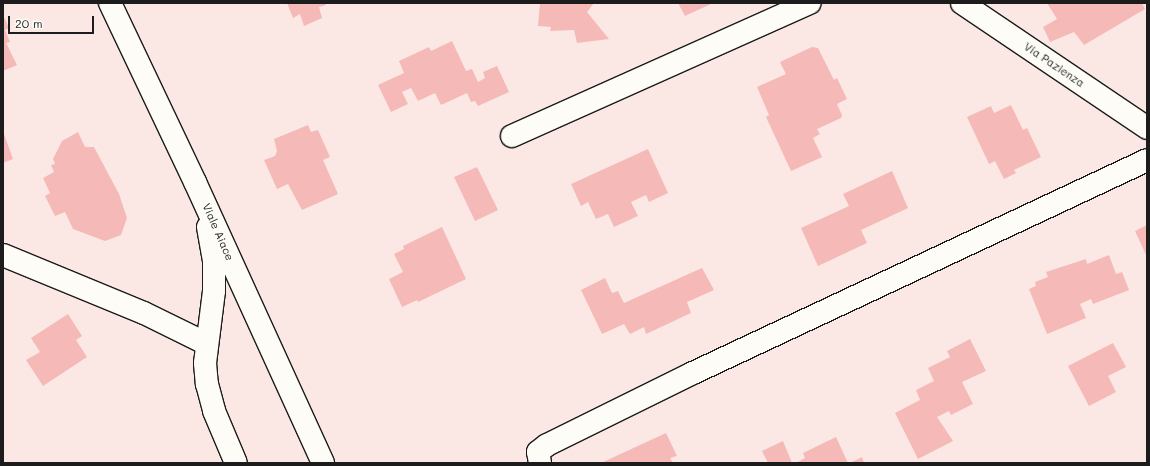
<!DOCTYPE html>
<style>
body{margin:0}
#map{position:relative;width:1150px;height:466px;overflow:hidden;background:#fbe8e4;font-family:Mali,sans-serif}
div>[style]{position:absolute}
.building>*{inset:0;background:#f5b9b7}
.roads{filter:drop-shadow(1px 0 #1c1c1c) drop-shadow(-1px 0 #1c1c1c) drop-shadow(0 1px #1c1c1c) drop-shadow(0 -1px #1c1c1c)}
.minor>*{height:22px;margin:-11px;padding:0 11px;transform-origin:11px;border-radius:11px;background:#fdfcf7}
span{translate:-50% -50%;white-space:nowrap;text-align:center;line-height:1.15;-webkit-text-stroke:4px #fdfcf7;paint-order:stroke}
.street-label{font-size:11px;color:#1c1c1c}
.frame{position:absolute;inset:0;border:4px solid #1c1c1c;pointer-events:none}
.scale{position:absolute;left:8px;top:16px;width:86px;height:18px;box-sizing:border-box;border:2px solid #1c1c1c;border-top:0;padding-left:5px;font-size:12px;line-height:14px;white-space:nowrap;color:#1c1c1c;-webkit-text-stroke:3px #fdfcf7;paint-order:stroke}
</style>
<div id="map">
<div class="building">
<i style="clip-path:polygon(287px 3px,325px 3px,326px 5px,319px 7px,322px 18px,304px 26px,300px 14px,293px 18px)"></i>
<i style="clip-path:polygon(540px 3px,594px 3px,587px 12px,609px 39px,577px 43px,574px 30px,550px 31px,551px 27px,538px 26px)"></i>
<i style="clip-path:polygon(678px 3px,713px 3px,685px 16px)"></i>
<i style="clip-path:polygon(1047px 3px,1142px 3px,1145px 9px,1084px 45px,1074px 32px,1050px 42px,1043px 27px,1057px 19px)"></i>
<i style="clip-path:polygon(3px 15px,9px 28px,5px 30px,10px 42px,6px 43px,17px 65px,3px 71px)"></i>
<i style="clip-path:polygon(452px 41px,466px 71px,472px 69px,478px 82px,485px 78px,483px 72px,497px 66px,509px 92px,478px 106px,475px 101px,471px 102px,467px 93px,441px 105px,435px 93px,418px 101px,411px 88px,402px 92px,408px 104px,391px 112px,378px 85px,404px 73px,399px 61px,429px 47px,431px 51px)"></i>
<i style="clip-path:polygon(812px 47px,818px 48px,834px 80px,837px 78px,847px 99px,837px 104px,842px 115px,841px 118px,817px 129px,820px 134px,813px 138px,822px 157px,791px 171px,766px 117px,769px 115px,757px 87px,786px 74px,780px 62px)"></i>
<i style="clip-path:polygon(1011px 105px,1023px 130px,1027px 128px,1041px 157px,1014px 170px,1016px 173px,1004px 179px,995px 161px,989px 164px,967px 117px,991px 106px,994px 113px)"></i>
<i style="clip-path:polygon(308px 125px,311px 132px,318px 130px,330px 157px,323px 160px,338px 194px,302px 210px,288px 184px,277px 189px,264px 160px,275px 156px,277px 151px,274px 139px)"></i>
<i style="clip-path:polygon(3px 131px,13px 159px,3px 163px)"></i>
<i style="clip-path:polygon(78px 132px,85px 147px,94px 147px,119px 194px,127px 218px,121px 235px,105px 241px,73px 229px,65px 212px,55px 216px,45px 196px,50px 193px,43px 178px,54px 172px,51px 165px,55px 164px,53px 159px,62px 141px)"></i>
<i style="clip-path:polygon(648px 149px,668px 193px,649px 202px,646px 195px,631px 202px,638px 216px,614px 227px,608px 214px,596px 219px,588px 202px,581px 206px,571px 184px)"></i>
<i style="clip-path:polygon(477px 167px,498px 210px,475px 221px,454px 177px)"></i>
<i style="clip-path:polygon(892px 171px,908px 208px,861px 230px,867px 243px,818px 266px,801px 228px,849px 206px,843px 194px)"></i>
<i style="clip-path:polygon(1147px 225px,1147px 257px,1135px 231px)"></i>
<i style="clip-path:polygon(442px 227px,466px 279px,418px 302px,417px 300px,402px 307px,389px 279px,403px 272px,394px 254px,404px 249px,403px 246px)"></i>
<i style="clip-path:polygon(1109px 255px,1116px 274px,1122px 272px,1129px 290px,1093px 304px,1091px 299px,1080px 304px,1086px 318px,1047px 334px,1029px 289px,1036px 286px,1035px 282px,1048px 277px,1046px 272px,1086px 259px,1087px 264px)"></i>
<i style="clip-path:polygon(702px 268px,714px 290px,687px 302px,691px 313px,646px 334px,644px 327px,630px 334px,624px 324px,602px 334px,581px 290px,605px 278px,612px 293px,618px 291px,624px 303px)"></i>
<i style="clip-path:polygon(68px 314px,82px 336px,76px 340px,87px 357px,43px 386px,26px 360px,40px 352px,31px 338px)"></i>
<i style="clip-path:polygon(970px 339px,986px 371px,962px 382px,973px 404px,951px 415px,949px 411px,937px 417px,953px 441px,918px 459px,895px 413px,920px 400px,916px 390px,934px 381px,928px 368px,950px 357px,947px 351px)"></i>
<i style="clip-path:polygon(1113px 343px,1126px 367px,1108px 376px,1116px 392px,1089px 406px,1068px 366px)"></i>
<i style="clip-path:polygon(666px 433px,677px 456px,670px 458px,673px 463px,601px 463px)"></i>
<i style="clip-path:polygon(836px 437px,848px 463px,796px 463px,805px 458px,803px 453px)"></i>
<i style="clip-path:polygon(783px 441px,792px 463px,768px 463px,762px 451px)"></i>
<i style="clip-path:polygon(862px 457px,864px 463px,850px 463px)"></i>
</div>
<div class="roads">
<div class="minor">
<i style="left:110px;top:3px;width:198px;rotate:64.6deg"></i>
<i style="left:195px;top:182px;width:309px;rotate:65.5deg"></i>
<i style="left:962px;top:3px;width:223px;rotate:34deg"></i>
<i style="left:512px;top:136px;width:326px;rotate:-24.1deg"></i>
<i style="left:208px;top:227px;width:36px;rotate:80deg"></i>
<i style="left:214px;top:262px;width:29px;rotate:90deg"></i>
<i style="left:214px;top:291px;width:73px;rotate:97.1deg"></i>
<i style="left:205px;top:363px;width:21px;rotate:85deg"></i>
<i style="left:207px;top:384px;width:28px;rotate:75deg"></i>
<i style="left:214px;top:411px;width:56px;rotate:67.1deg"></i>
<i style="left:3px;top:255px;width:152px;rotate:22.4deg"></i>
<i style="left:144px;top:313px;width:70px;rotate:26.2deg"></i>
<i style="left:540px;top:463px;width:11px;rotate:-100deg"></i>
<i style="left:538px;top:452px;width:11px;rotate:-38deg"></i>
<i style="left:547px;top:445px;width:163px;rotate:-26.3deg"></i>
<i style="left:693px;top:373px;width:501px;rotate:-25.13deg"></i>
</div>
</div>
<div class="street-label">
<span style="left:1054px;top:65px;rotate:34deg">Via Pazienza</span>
<span style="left:218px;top:232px;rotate:66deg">Viale Aiace</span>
</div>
<div class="frame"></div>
<div class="scale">20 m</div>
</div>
